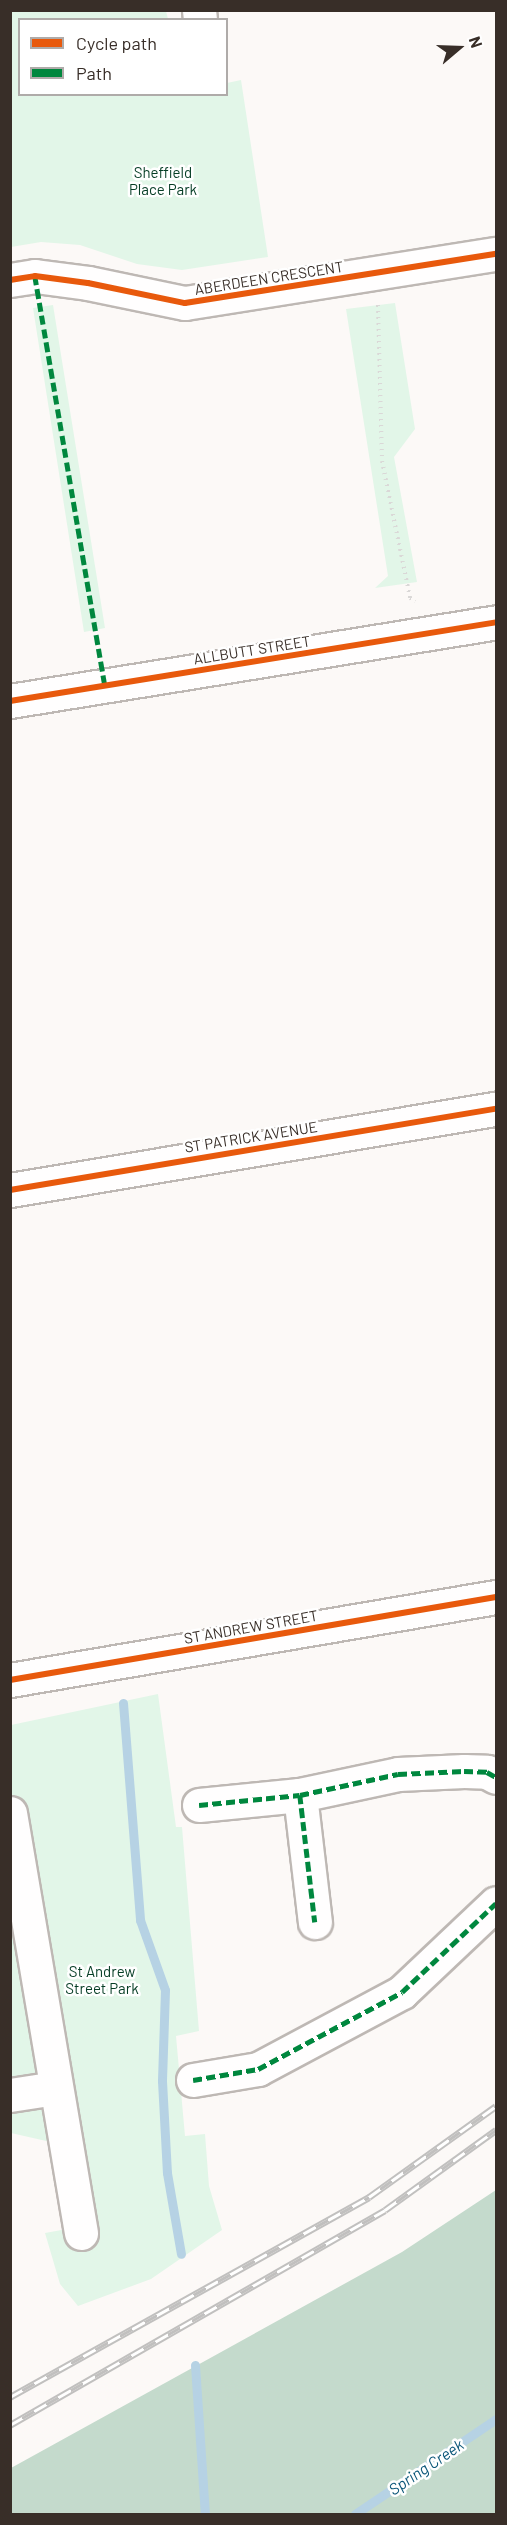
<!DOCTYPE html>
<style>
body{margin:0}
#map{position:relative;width:507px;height:2525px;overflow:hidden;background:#fcf9f7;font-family:Barlow,sans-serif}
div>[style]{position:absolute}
.green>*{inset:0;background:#e2f6e8}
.forest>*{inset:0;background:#c4dacc}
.stream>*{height:9px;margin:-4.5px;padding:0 4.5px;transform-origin:4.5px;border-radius:4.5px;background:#b6d2e4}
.path>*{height:4px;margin-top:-2px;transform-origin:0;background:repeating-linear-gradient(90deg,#dad8d7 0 1.5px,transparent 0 6px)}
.roads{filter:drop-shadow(2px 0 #beb8b4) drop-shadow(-2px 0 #beb8b4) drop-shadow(0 2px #beb8b4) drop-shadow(0 -2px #beb8b4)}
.minor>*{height:33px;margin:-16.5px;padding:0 16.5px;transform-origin:16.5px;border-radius:16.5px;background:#fffefe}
.rail>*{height:7px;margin-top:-3.5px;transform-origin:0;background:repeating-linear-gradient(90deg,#fff 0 14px,#c1c0bf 0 28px);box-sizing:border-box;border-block:2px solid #c1c0bf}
.quiet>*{height:4.5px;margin-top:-2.25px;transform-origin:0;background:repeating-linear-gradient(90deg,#00873e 0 9px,transparent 0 13.5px)}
.cycleway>*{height:6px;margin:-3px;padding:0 3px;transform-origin:3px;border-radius:3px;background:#e8590c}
span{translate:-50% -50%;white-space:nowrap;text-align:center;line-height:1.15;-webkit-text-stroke:5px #fff;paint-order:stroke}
.park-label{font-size:15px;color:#053d25}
.street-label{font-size:15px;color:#382e28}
.water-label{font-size:16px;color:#0a5679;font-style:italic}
.frame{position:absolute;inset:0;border:12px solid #382e28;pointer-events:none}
.legend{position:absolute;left:18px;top:18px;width:210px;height:78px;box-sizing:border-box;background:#fff;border:2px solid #afaba9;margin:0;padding:8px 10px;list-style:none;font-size:18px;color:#382e28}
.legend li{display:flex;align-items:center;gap:12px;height:30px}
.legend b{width:30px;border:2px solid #afaba9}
.north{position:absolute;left:429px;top:18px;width:60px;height:60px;-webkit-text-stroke:4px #fff;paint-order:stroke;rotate:71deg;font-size:16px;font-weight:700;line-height:24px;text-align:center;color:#382e28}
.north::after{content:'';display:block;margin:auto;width:21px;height:27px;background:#382e28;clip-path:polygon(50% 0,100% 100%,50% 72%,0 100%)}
</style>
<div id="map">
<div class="green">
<i style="clip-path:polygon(11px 10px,166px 11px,168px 19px,20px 20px,20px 94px,226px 94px,227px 83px,241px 80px,268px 257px,182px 270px,137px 264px,80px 245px,41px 242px,11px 247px)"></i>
<i style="clip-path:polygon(395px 303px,415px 429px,394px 457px,417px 582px,375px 588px,388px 576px,346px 309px)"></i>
<i style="clip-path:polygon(53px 305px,105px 628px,84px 632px,33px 308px)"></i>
<i style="clip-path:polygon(158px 1694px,176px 1827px,182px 1827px,199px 2031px,176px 2036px,185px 2136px,205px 2134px,209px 2186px,222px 2230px,151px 2279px,78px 2306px,60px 2284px,45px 2233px,67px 2229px,55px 2143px,11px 2133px,11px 1725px)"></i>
</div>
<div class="forest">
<i style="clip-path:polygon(496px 2190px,496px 2514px,11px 2514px,11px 2468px,402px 2252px)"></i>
</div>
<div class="stream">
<i style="left:123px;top:1703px;width:218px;rotate:85.5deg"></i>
<i style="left:140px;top:1920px;width:74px;rotate:70.3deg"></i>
<i style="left:165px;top:1990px;width:91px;rotate:91.9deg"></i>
<i style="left:162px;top:2081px;width:92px;rotate:86.9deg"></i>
<i style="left:167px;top:2173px;width:82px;rotate:80.2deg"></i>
<i style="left:195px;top:2365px;width:149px;rotate:86.2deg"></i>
<i style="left:355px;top:2514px;width:170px;rotate:-34deg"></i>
</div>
<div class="path">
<i style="left:378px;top:305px;width:156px;rotate:88.5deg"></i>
<i style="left:382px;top:461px;width:140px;rotate:78.4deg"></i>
<i style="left:410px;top:598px;width:6px;rotate:31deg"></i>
</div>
<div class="roads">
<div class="minor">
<i style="left:199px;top:10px;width:10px;rotate:84deg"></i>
<i style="left:10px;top:280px;width:25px;rotate:-9deg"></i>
<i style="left:35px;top:276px;width:53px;rotate:7.5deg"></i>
<i style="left:88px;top:283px;width:99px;rotate:11.7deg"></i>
<i style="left:185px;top:303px;width:315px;rotate:-9deg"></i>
<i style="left:10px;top:701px;width:492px;rotate:-9.2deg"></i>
<i style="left:10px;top:1190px;width:493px;rotate:-9.5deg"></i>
<i style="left:10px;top:1680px;width:493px;rotate:-9.7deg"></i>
<i style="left:300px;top:1795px;width:128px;rotate:83.3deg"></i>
<i style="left:199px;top:1805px;width:101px;rotate:-5.7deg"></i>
<i style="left:300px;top:1795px;width:100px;rotate:-12.1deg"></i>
<i style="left:398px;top:1774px;width:66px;rotate:-2.6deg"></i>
<i style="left:464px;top:1771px;width:23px;rotate:2deg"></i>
<i style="left:487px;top:1772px;width:10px;rotate:29deg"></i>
<i style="left:10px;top:1813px;width:426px;rotate:80.4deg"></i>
<i style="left:193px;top:2080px;width:66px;rotate:-9.6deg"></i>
<i style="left:258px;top:2069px;width:163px;rotate:-28.1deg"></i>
<i style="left:402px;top:1992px;width:129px;rotate:-43.4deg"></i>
<i style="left:10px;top:2095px;width:46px;rotate:-8.8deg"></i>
</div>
</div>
<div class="rail">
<i style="left:10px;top:2397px;width:411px;rotate:-29.1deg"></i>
<i style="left:369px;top:2197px;width:156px;rotate:-35.6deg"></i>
<i style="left:10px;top:2425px;width:432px;rotate:-29.8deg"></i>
<i style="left:385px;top:2210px;width:137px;rotate:-35.8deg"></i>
</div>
<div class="quiet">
<i style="left:35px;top:276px;width:416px;rotate:80.3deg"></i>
<i style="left:300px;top:1795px;width:128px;rotate:83.3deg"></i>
<i style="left:199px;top:1805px;width:101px;rotate:-5.7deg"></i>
<i style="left:300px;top:1795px;width:100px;rotate:-12.1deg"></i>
<i style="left:398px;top:1774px;width:66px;rotate:-2.6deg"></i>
<i style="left:464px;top:1771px;width:23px;rotate:2deg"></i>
<i style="left:487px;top:1772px;width:10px;rotate:29deg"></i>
<i style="left:193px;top:2080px;width:66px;rotate:-9.6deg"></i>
<i style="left:258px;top:2069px;width:163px;rotate:-28.1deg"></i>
<i style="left:402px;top:1992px;width:129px;rotate:-43.4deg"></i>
</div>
<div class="cycleway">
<i style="left:10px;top:280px;width:25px;rotate:-9deg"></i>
<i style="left:35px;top:276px;width:53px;rotate:7.5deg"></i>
<i style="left:88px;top:283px;width:99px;rotate:11.7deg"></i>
<i style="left:185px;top:303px;width:315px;rotate:-9deg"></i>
<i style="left:10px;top:701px;width:492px;rotate:-9.2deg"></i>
<i style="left:10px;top:1190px;width:493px;rotate:-9.5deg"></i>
<i style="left:10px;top:1680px;width:493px;rotate:-9.7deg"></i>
</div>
<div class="park-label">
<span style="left:163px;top:181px">Sheffield<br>Place Park</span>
<span style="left:102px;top:1980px">St Andrew<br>Street Park</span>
</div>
<div class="street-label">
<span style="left:269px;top:278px;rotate:-9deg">ABERDEEN CRESCENT</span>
<span style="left:252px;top:650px;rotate:-9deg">ALLBUTT STREET</span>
<span style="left:251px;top:1137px;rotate:-9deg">ST PATRICK AVENUE</span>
<span style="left:251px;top:1627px;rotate:-10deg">ST ANDREW STREET</span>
</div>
<div class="water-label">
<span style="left:426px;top:2467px;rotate:-34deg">Spring Creek</span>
</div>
<div class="frame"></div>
<ul class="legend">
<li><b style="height:8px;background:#e8590c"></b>Cycle path</li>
<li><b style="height:8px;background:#00873e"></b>Path</li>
</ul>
<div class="north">N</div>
</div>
